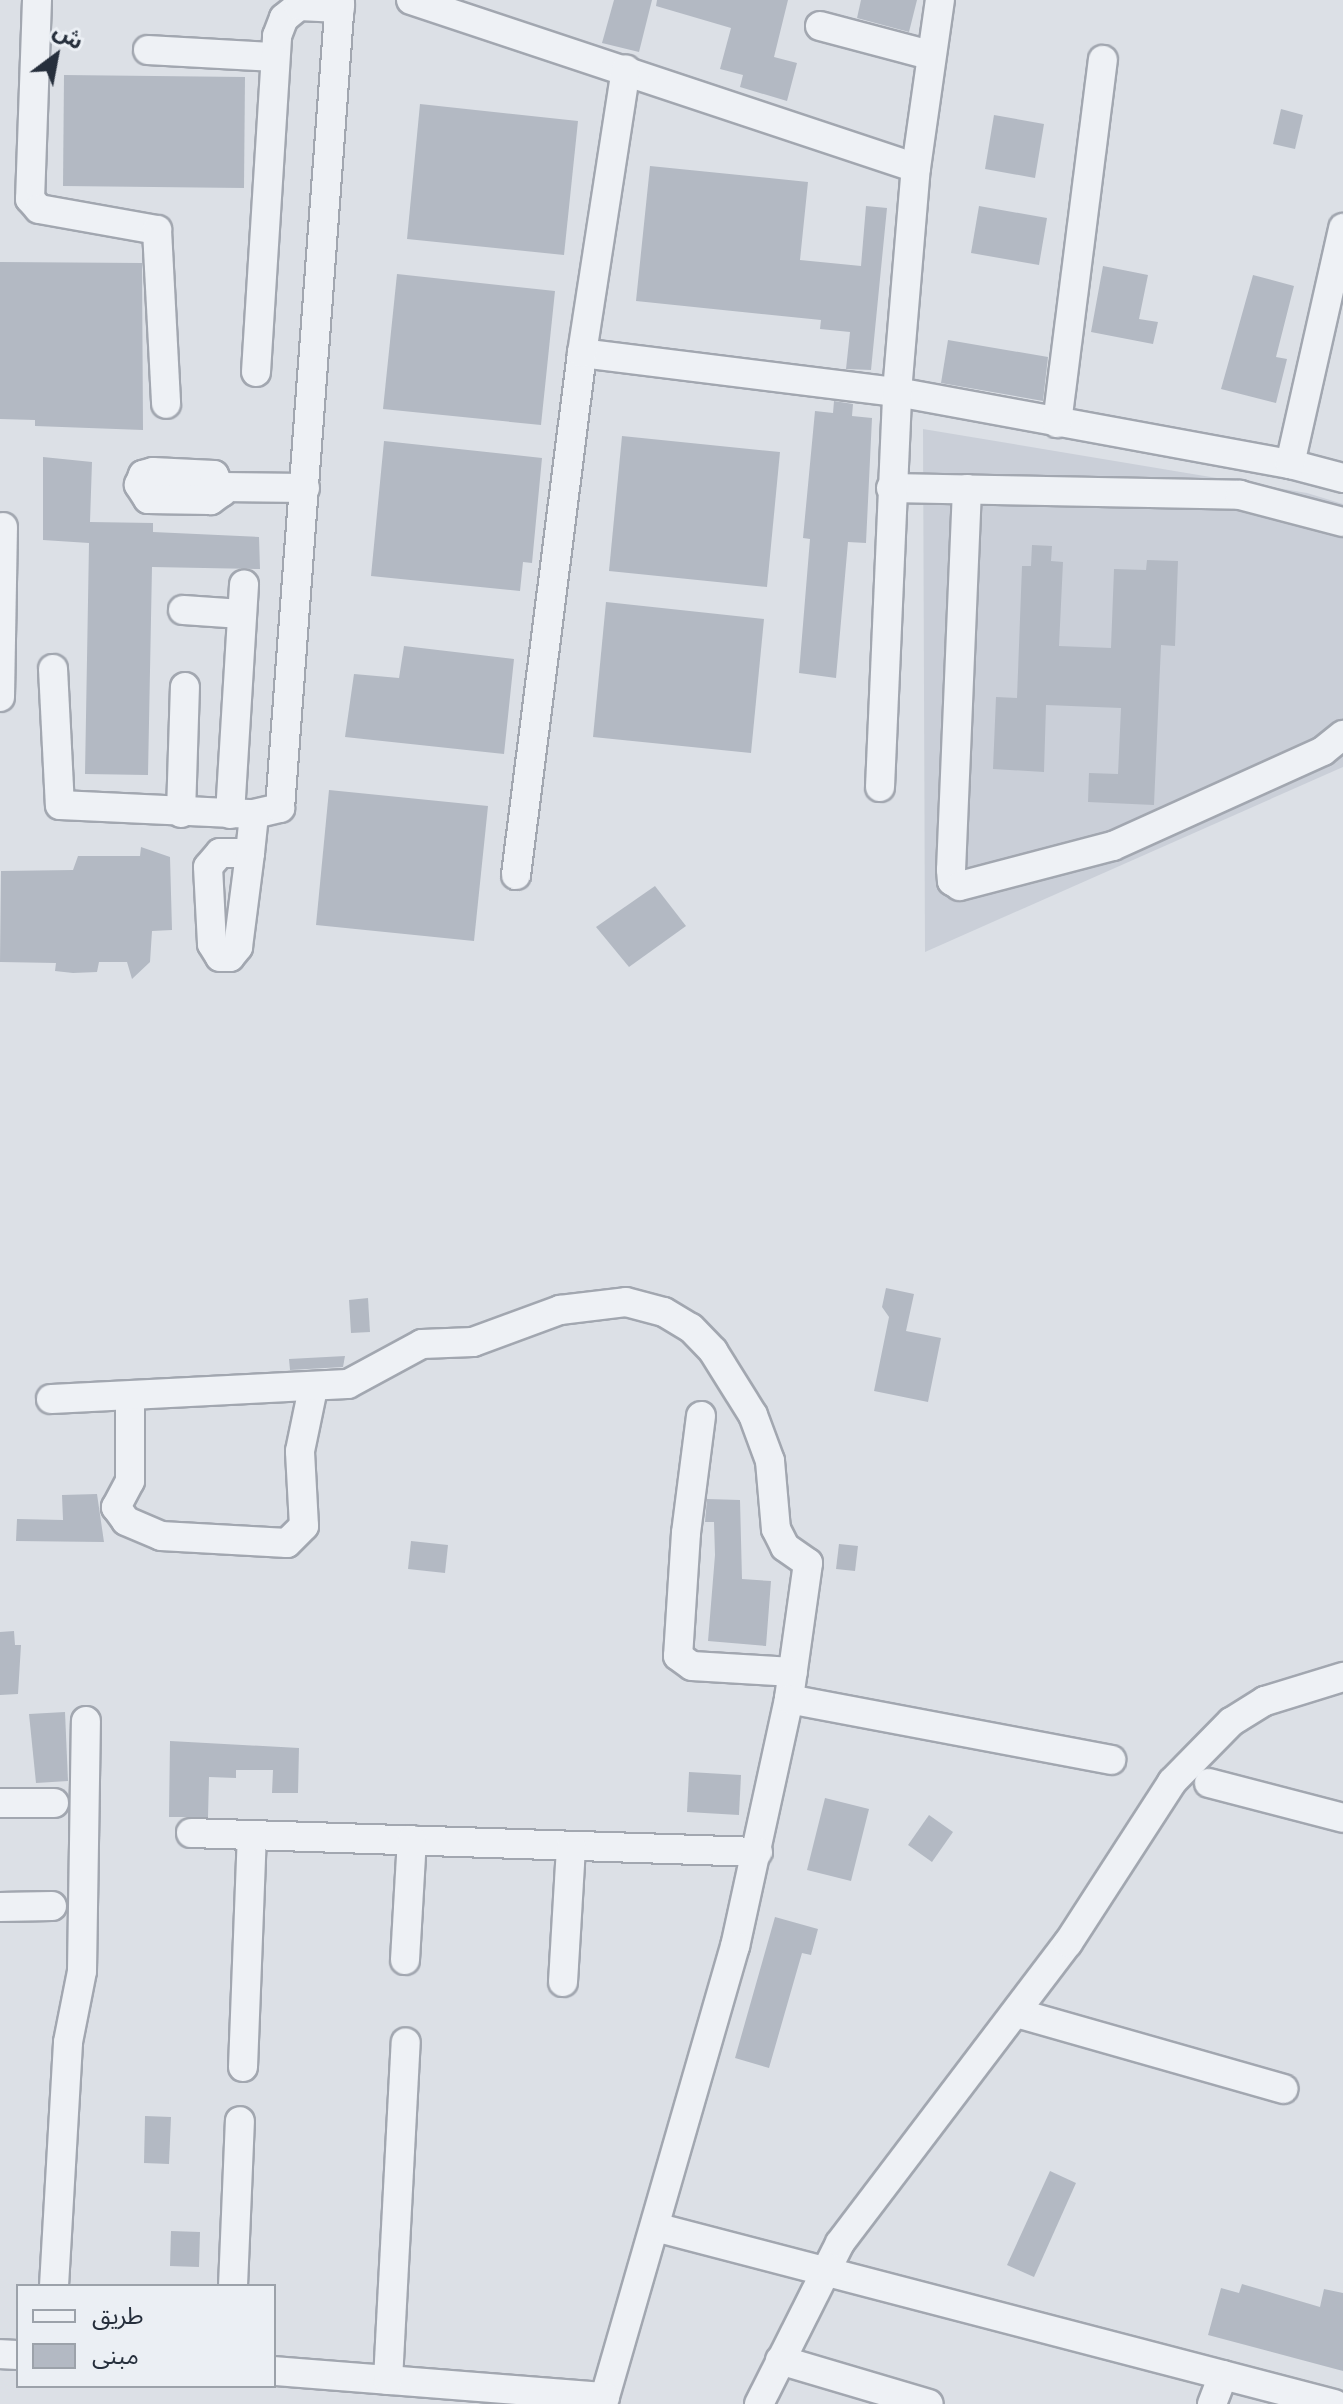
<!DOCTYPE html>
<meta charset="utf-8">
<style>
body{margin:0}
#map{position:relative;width:1343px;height:2404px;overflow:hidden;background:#dce0e6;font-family:"Golos Text","Noto Sans Arabic",sans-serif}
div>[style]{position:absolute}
.built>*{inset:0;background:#cacfd8}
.building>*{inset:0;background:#b3b9c3}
.roads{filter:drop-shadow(2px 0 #a2a7b0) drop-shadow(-2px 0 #a2a7b0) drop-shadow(0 2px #a2a7b0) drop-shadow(0 -2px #a2a7b0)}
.minor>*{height:28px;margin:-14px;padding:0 14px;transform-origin:14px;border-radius:14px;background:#eef1f5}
span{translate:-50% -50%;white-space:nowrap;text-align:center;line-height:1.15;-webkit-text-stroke:8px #ebeff4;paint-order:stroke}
.legend{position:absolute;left:16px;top:2284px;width:260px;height:104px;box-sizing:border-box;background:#ebeff4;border:2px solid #9ca2aa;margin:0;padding:10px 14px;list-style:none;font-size:24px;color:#262f3c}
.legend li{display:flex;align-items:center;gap:16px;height:40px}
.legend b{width:40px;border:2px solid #9ca2aa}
.north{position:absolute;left:16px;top:16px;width:80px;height:80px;-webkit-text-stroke:6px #ebeff4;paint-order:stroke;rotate:32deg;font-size:22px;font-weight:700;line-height:32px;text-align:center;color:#262f3c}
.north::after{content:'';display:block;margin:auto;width:28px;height:36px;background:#262f3c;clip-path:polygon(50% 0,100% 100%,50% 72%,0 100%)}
</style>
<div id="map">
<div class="built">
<i style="clip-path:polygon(923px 429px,1307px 493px,1343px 504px,1343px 767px,925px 952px)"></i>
</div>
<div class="building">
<i style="clip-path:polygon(614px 0,652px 0,639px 52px,602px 43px)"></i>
<i style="clip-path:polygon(657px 0,788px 0,774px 57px,797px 63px,787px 101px,740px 87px,743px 75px,720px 69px,731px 28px,656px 6px)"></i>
<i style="clip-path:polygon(861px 0,917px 0,909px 32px,857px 18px)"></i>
<i style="clip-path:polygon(64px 75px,245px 77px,244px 188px,63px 186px)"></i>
<i style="clip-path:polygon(420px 104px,578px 121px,564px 255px,407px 239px)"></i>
<i style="clip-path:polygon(1281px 109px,1303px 115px,1295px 149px,1273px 144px)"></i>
<i style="clip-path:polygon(994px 115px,1044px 124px,1035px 178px,985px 169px)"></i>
<i style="clip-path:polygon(650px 166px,808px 182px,800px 260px,861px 266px,866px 206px,887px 208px,871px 370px,846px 369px,850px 332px,820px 329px,821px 320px,636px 301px)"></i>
<i style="clip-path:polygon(979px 206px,1047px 218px,1039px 265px,971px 253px)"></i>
<i style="clip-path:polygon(0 262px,142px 263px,143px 430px,35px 426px,35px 420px,0 419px)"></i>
<i style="clip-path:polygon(1103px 266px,1148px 275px,1139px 319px,1158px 322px,1153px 344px,1091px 332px)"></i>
<i style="clip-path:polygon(397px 274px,555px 291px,541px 425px,383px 409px)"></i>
<i style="clip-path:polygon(1253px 275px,1294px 286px,1276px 357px,1287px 359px,1276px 403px,1221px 389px)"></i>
<i style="clip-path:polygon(948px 340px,1048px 357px,1043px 401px,941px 383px)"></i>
<i style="clip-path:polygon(834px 401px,853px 404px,852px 416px,872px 418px,866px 543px,848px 542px,836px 678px,799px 673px,810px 539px,803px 538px,815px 411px,833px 413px)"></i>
<i style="clip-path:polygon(622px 436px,780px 452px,767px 587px,609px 571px)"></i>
<i style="clip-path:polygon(384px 441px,542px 458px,532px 563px,523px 562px,520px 591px,371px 576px)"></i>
<i style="clip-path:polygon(43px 457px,92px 462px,90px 522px,153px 523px,153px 532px,259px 537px,260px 569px,152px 567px,148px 775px,85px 774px,89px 543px,43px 540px)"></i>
<i style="clip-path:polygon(1032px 545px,1052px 546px,1051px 561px,1063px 562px,1059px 646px,1111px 648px,1114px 569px,1146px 570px,1147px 560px,1178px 561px,1175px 646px,1161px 645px,1154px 805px,1088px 802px,1089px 773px,1118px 774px,1121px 708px,1046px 705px,1044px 772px,993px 769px,996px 697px,1017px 698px,1022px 566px,1031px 566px)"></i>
<i style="clip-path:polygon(606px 602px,764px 619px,751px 753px,593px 737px)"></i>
<i style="clip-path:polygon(404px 646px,514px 659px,504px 754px,345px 737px,354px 674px,399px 678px)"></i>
<i style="clip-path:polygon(329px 790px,488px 806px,474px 941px,316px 925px)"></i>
<i style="clip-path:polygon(141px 847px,170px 857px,172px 930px,152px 931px,150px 962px,132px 979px,127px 962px,99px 962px,97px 972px,73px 973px,55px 971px,56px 963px,0 962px,1px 871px,73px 870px,78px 856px,140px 856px)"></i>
<i style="clip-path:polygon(655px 886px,686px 926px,629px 967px,596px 927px)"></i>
<i style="clip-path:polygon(886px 1288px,914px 1294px,906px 1331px,941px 1338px,928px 1402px,874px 1391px,889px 1317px,882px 1307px)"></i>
<i style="clip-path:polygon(368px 1298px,370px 1332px,351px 1333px,349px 1300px)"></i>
<i style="clip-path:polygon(345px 1356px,343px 1367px,290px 1370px,289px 1359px)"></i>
<i style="clip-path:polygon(97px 1494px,104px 1542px,16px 1541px,17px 1519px,63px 1520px,62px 1495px)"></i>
<i style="clip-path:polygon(707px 1499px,740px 1500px,742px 1579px,771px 1581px,766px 1646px,708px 1641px,715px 1555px,714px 1522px,705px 1522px)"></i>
<i style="clip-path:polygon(411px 1541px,448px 1545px,445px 1573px,408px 1569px)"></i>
<i style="clip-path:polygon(839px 1544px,858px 1546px,855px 1571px,836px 1569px)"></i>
<i style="clip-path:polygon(14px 1631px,15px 1645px,21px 1645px,18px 1694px,0 1695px,0 1632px)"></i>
<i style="clip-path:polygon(65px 1712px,68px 1781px,36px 1783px,29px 1714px)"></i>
<i style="clip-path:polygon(170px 1741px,299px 1748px,298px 1793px,272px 1793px,273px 1770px,236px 1770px,236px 1778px,209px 1777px,208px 1817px,169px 1817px)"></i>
<i style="clip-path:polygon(689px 1772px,741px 1775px,739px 1815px,687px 1812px)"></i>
<i style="clip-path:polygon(825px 1798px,869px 1809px,851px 1881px,807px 1870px)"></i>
<i style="clip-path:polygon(929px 1815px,953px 1832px,932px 1862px,908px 1845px)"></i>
<i style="clip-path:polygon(775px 1917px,818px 1929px,811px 1955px,802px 1953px,769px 2068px,735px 2058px)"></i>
<i style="clip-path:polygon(145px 2116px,171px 2117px,169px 2164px,144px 2163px)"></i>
<i style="clip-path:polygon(1050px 2171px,1076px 2183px,1034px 2277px,1007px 2265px)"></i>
<i style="clip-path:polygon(171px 2231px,200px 2232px,199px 2267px,170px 2266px)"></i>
<i style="clip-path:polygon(1242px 2284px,1320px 2307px,1324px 2289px,1343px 2293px,1343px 2371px,1208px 2335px,1221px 2288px,1239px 2293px)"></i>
</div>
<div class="roads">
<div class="minor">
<i style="left:37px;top:0;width:199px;rotate:92deg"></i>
<i style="left:30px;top:199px;width:13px;rotate:48deg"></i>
<i style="left:39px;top:209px;width:120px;rotate:10.1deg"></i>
<i style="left:157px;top:230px;width:174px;rotate:87deg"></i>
<i style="left:411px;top:0;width:532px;rotate:18.4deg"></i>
<i style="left:820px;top:26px;width:114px;rotate:14.8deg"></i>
<i style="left:148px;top:50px;width:127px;rotate:3.2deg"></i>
<i style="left:582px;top:353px;width:317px;rotate:7.1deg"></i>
<i style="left:897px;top:392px;width:400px;rotate:10.4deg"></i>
<i style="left:1290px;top:464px;width:55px;rotate:14.8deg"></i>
<i style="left:256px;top:372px;width:337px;rotate:-86.4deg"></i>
<i style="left:277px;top:36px;width:19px;rotate:-69deg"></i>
<i style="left:284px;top:18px;width:19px;rotate:-39deg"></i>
<i style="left:299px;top:6px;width:41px;rotate:2.8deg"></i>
<i style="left:1057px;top:423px;width:366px;rotate:-82.8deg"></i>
<i style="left:1290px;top:464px;width:242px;rotate:-77.3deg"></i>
<i style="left:153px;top:472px;width:61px;rotate:2.8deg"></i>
<i style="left:214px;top:475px;width:19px;rotate:65deg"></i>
<i style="left:222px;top:492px;width:14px;rotate:144deg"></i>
<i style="left:211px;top:500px;width:63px;rotate:-179.1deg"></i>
<i style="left:148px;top:499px;width:17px;rotate:-123deg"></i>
<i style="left:139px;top:485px;width:11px;rotate:-68deg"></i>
<i style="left:143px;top:475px;width:10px;rotate:-17deg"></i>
<i style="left:223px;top:487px;width:82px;rotate:0.7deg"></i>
<i style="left:891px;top:488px;width:349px;rotate:1.1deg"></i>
<i style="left:1240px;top:495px;width:106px;rotate:14.7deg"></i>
<i style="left:967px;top:489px;width:381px;rotate:92.4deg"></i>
<i style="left:951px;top:870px;width:11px;rotate:85deg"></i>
<i style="left:952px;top:881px;width:9px;rotate:32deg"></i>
<i style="left:960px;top:886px;width:158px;rotate:-14.7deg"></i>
<i style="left:1113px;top:846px;width:230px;rotate:-24.3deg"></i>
<i style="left:1323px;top:751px;width:26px;rotate:-39deg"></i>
<i style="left:183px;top:610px;width:59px;rotate:3.9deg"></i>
<i style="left:53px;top:669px;width:136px;rotate:87.1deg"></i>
<i style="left:60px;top:805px;width:194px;rotate:2.7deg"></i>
<i style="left:254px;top:814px;width:27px;rotate:-13deg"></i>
<i style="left:280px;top:808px;width:810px;rotate:-85.75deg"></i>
<i style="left:0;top:697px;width:170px;rotate:-89deg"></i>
<i style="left:880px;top:787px;width:395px;rotate:-87.5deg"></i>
<i style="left:897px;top:392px;width:225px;rotate:-85.2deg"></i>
<i style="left:916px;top:168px;width:170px;rotate:-81.9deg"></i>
<i style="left:181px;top:813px;width:126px;rotate:-88.2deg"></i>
<i style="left:230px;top:814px;width:230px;rotate:-86.5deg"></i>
<i style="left:250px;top:853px;width:30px;rotate:180deg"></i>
<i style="left:220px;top:853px;width:18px;rotate:131deg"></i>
<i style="left:208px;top:867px;width:77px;rotate:87deg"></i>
<i style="left:212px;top:944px;width:15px;rotate:58deg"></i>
<i style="left:220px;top:957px;width:10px"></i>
<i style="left:230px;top:957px;width:13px;rotate:-51deg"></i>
<i style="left:238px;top:947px;width:95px;rotate:-82.7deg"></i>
<i style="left:250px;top:853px;width:39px;rotate:-84deg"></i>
<i style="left:516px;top:875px;width:526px;rotate:-82.79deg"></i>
<i style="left:582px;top:353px;width:287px;rotate:-81.2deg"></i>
<i style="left:130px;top:1396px;width:85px;rotate:90deg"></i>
<i style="left:130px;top:1481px;width:30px;rotate:118deg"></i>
<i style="left:116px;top:1507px;width:17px;rotate:54deg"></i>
<i style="left:126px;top:1521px;width:38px;rotate:23deg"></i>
<i style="left:161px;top:1536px;width:126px;rotate:3.2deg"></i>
<i style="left:287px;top:1543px;width:24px;rotate:-45deg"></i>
<i style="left:304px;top:1526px;width:75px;rotate:-93.1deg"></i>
<i style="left:300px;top:1451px;width:64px;rotate:-78.3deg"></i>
<i style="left:51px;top:1399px;width:297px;rotate:-2.9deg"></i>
<i style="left:348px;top:1384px;width:84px;rotate:-28.4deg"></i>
<i style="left:422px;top:1344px;width:51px;rotate:-2.2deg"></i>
<i style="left:473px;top:1342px;width:93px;rotate:-20.2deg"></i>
<i style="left:560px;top:1310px;width:66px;rotate:-6.9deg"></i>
<i style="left:626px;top:1302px;width:39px;rotate:15deg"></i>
<i style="left:664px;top:1312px;width:31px;rotate:31deg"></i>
<i style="left:691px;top:1328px;width:32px;rotate:46deg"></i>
<i style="left:713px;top:1351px;width:75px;rotate:58deg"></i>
<i style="left:753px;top:1415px;width:49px;rotate:69.7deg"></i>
<i style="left:770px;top:1461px;width:68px;rotate:85deg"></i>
<i style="left:776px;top:1529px;width:20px;rotate:63deg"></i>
<i style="left:785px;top:1547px;width:28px;rotate:35deg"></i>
<i style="left:808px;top:1563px;width:137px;rotate:98deg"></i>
<i style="left:789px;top:1699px;width:253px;rotate:102.3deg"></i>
<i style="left:735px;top:1946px;width:477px;rotate:106.1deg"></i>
<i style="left:701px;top:1416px;width:118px;rotate:97.3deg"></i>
<i style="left:686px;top:1533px;width:123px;rotate:93.7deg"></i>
<i style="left:678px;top:1656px;width:17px;rotate:36deg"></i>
<i style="left:692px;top:1666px;width:101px;rotate:3.4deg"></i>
<i style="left:789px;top:1699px;width:328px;rotate:10.7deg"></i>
<i style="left:1209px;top:1783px;width:138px;rotate:14.6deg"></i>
<i style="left:0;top:1803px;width:54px"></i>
<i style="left:191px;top:1833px;width:567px;rotate:1.92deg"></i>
<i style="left:0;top:1907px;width:52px;rotate:-1.1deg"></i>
<i style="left:405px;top:1960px;width:120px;rotate:-86.7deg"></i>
<i style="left:563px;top:1982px;width:136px;rotate:-86.6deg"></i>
<i style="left:1017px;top:2013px;width:277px;rotate:15.9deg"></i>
<i style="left:243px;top:2067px;width:232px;rotate:-87.8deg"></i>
<i style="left:655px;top:2227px;width:702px;rotate:14.61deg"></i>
<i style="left:54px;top:2286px;width:244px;rotate:-86.7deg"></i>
<i style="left:68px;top:2042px;width:72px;rotate:-78.8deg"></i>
<i style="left:82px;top:1971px;width:250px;rotate:-89.1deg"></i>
<i style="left:233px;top:2286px;width:165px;rotate:-87.6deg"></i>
<i style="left:0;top:2354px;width:18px;rotate:3deg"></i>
<i style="left:780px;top:2360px;width:155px;rotate:16.5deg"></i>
<i style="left:274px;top:2371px;width:332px;rotate:4.5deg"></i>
<i style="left:388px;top:2380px;width:338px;rotate:-87deg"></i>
<i style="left:759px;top:2404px;width:180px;rotate:-63.3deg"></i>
<i style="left:840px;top:2243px;width:377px;rotate:-52.8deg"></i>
<i style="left:1068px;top:1943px;width:192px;rotate:-57.1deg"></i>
<i style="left:1172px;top:1782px;width:84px;rotate:-45.5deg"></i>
<i style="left:1231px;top:1722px;width:40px;rotate:-32deg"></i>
<i style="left:1265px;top:1701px;width:82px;rotate:-17.1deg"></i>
<i style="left:1212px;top:2404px;width:31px;rotate:-69deg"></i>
</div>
</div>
<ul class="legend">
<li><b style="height:10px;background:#eef1f5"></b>طريق</li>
<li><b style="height:22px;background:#b3b9c3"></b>مبنى</li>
</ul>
<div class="north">ش</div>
</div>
